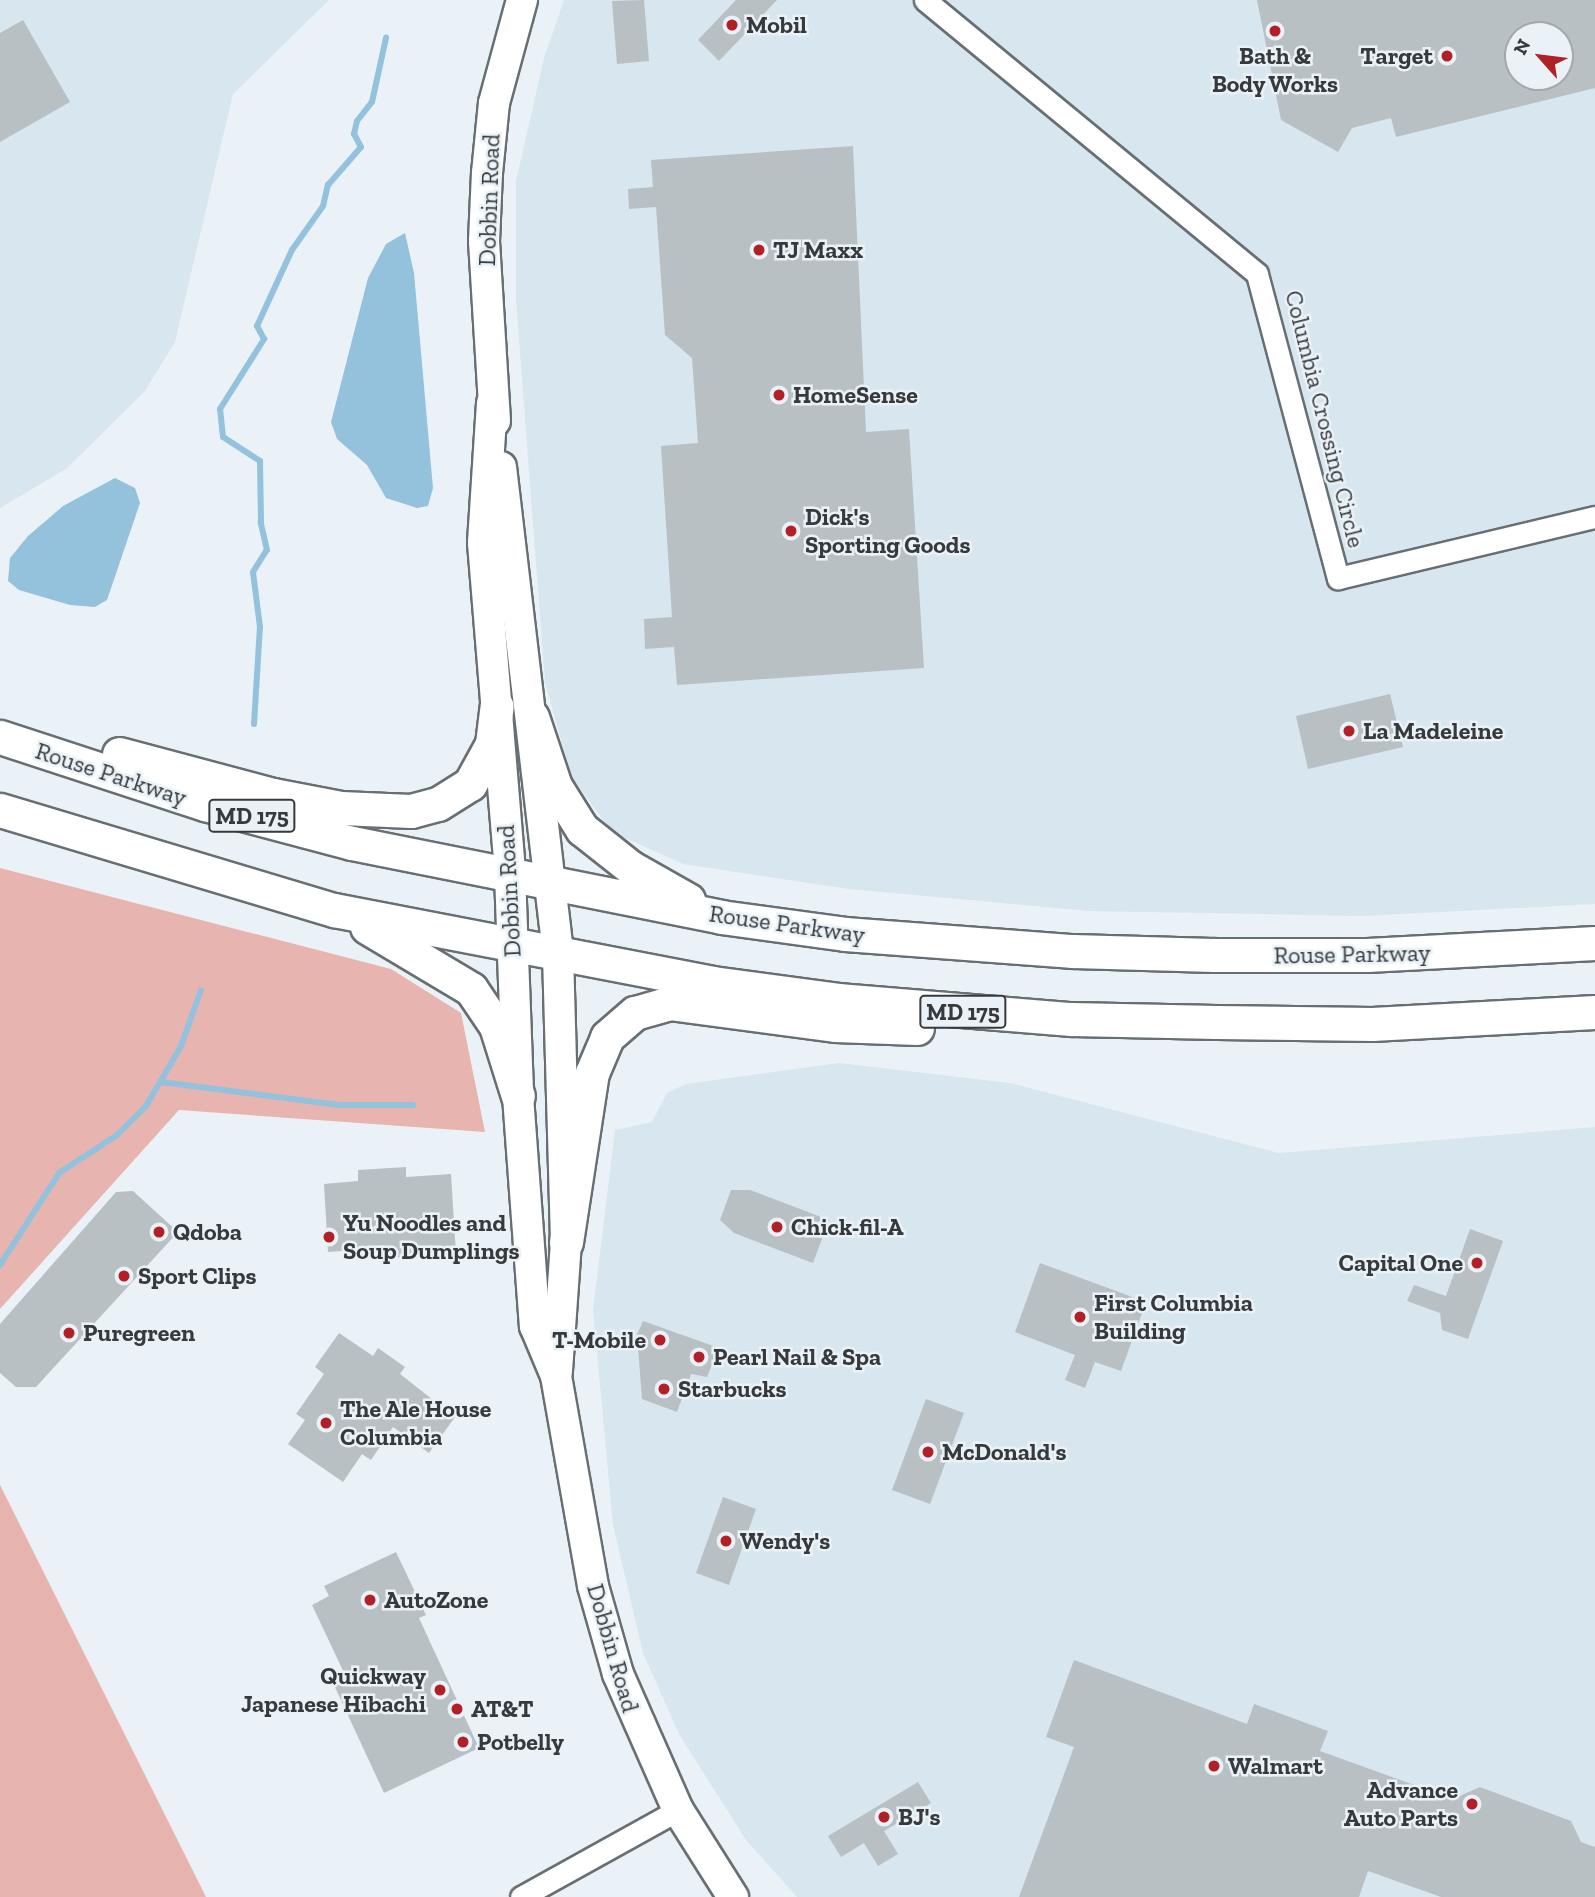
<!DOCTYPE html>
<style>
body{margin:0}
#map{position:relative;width:1595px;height:1897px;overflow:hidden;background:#eaf2f7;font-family:"Zilla Slab",serif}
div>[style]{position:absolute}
.built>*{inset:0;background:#d7e6ef}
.green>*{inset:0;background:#e7b4af}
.water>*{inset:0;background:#94c2dc}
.stream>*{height:6px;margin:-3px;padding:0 3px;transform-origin:3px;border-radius:3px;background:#94c2dc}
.building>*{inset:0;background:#b8c0c4}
.roads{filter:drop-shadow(2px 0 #686f73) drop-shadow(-2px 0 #686f73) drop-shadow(0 2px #686f73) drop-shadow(0 -2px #686f73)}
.street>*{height:21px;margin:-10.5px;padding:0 10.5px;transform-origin:10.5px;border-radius:10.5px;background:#fff}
.secondary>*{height:30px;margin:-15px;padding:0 15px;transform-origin:15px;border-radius:15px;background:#fff}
.primary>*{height:33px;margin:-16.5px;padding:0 16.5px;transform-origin:16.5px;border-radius:16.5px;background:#fff}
.dots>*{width:19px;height:19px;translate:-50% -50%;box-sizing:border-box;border:4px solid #eaf2f7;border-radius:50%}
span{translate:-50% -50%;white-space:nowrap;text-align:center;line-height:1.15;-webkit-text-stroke:5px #eaf2f7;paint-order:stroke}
.shield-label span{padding:2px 5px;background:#eaf2f7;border:2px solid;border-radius:5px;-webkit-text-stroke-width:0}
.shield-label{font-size:23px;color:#373a3c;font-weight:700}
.poi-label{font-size:24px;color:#373a3c;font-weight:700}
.left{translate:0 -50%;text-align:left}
.right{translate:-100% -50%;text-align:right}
.street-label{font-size:24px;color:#373a3c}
.north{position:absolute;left:1504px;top:21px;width:70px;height:70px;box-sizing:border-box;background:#eaf2f7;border:2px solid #a2a8ac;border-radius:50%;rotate:298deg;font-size:19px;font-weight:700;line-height:28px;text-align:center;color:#373a3c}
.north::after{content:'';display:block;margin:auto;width:24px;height:32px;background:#b12026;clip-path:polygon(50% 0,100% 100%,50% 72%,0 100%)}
</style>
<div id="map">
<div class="built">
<i style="clip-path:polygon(0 0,329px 0,233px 94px,175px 342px,145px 391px,66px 469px,0 508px)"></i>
<i style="clip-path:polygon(evenodd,564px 0,1595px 0,1595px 904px,1364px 916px,1088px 911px,849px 889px,683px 864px,612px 832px,571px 776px,545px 682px,516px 300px,516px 181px,544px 58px,564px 0,1518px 35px,1560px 35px,1560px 77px,1518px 77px,1518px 35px)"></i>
<i style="clip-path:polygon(839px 1063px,1010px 1083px,1279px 1153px,1595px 1127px,1595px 1897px,797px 1897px,746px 1840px,679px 1734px,643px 1653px,613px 1525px,593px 1310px,615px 1130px,652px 1122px,667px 1093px,686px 1084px)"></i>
</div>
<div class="green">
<i style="clip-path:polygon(0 868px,391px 969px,461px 1013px,485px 1132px,179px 1110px,0 1309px)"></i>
<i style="clip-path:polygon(0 1485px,206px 1897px,0 1897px)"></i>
</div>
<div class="water">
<i style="clip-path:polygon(405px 233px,414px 273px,433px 488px,428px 506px,417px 508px,386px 498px,367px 465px,337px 439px,331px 422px,368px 278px,386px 244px)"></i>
<i style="clip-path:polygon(115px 478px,135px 488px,140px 503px,107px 600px,95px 607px,70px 605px,19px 590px,8px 581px,10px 558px,28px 536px,63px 506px)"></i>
</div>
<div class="stream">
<i style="left:254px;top:724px;width:97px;rotate:-86.5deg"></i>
<i style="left:260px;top:627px;width:55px;rotate:-97.3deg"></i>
<i style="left:253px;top:572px;width:26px;rotate:-58deg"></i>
<i style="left:267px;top:550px;width:28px;rotate:-103deg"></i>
<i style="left:261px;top:523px;width:62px;rotate:-90.9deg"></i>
<i style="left:260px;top:461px;width:44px;rotate:-147deg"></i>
<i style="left:223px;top:437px;width:28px;rotate:-96deg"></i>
<i style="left:220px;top:409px;width:83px;rotate:-57.8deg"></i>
<i style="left:264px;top:339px;width:15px;rotate:-118deg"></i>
<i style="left:257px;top:326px;width:84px;rotate:-65.3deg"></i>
<i style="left:292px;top:250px;width:54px;rotate:-54.8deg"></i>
<i style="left:323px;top:206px;width:22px;rotate:-77deg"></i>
<i style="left:328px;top:185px;width:50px;rotate:-49deg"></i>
<i style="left:361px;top:147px;width:15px;rotate:-118deg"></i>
<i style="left:354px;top:134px;width:13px;rotate:-77deg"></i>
<i style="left:357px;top:121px;width:24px;rotate:-52deg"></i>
<i style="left:372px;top:102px;width:66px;rotate:-77.7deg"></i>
<i style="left:161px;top:1082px;width:177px;rotate:7.4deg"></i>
<i style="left:337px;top:1105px;width:76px"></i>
<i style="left:0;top:1265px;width:109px;rotate:-57.3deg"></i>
<i style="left:59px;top:1173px;width:69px;rotate:-33.2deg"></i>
<i style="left:117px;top:1135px;width:41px;rotate:-45deg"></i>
<i style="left:146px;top:1106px;width:69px;rotate:-59.7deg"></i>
<i style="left:181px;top:1046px;width:59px;rotate:-70.3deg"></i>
</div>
<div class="building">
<i style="clip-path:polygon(644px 0,649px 61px,617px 64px,612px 1px)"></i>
<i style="clip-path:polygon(736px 0,777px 0,719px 61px,698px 40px)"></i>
<i style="clip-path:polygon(evenodd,1257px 0,1595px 0,1595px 88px,1396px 137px,1391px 118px,1352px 128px,1338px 152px,1281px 120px,1257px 0,1518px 35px,1560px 35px,1560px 77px,1518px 77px,1518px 35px)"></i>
<i style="clip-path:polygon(23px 20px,70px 102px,0 142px,0 33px)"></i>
<i style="clip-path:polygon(853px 146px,866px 432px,909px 429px,924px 668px,677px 685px,674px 647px,645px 649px,644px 619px,672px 617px,661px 446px,698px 443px,692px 358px,665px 335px,656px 207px,629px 209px,628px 189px,653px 187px,651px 160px)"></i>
<i style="clip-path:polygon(1390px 694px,1403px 747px,1308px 769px,1296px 716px)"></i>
<i style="clip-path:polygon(406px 1167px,406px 1177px,451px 1174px,456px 1254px,370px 1259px,370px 1249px,328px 1252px,324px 1184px,358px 1181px,358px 1170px)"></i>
<i style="clip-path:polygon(731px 1190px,750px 1190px,829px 1220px,813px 1263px,734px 1233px,720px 1220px)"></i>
<i style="clip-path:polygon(133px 1191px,178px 1232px,36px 1387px,16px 1387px,0 1373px,0 1324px,116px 1192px)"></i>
<i style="clip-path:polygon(1470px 1229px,1503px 1241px,1468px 1339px,1442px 1330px,1440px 1313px,1407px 1301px,1414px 1285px,1446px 1296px)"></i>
<i style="clip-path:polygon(1040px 1263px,1146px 1302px,1121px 1371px,1095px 1362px,1085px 1388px,1065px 1380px,1075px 1355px,1015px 1332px)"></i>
<i style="clip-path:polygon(643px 1321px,719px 1348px,707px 1377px,691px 1374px,677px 1412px,642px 1399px,637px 1335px)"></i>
<i style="clip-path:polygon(339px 1333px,373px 1356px,378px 1348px,405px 1367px,400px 1374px,455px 1417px,429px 1453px,393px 1427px,371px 1460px,362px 1454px,343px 1482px,288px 1444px,305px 1420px,296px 1414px,324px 1374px,315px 1367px)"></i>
<i style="clip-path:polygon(926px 1399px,964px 1413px,930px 1504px,892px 1490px)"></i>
<i style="clip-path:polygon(723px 1497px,756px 1509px,729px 1585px,696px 1573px)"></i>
<i style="clip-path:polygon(396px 1552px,426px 1615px,419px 1618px,479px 1748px,384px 1793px,333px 1683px,346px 1677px,312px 1605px,329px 1596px,324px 1586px)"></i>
<i style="clip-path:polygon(1074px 1660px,1247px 1724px,1254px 1704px,1328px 1731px,1320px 1751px,1453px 1799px,1480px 1787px,1571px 1821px,1581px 1842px,1595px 1847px,1595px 1897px,1441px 1897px,1368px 1871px,1359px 1897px,1019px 1897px,1074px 1747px,1046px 1737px)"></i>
<i style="clip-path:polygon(918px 1782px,931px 1803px,884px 1831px,898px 1854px,878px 1866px,864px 1843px,841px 1857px,828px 1836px)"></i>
</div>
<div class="roads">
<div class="street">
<i style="left:925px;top:0;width:430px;rotate:39.5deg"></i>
<i style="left:1257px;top:274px;width:315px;rotate:75.1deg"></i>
<i style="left:1338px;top:578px;width:264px;rotate:-13.4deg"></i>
<i style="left:521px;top:1897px;width:179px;rotate:-29deg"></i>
</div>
<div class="secondary">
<i style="left:492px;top:403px;width:140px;rotate:93.7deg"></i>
<i style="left:483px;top:543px;width:332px;rotate:85.3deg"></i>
<i style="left:510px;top:874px;width:222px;rotate:87.9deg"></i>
<i style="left:518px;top:1096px;width:231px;rotate:85.8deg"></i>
<i style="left:535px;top:1326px;width:54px;rotate:67.2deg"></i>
<i style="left:556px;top:1376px;width:213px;rotate:80deg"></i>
<i style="left:593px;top:1586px;width:91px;rotate:74.1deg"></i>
<i style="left:618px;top:1674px;width:149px;rotate:66.2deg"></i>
<i style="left:678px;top:1810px;width:103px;rotate:57.7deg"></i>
<i style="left:495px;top:421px;width:180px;rotate:-93.5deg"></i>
<i style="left:484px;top:241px;width:68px;rotate:-87.5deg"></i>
<i style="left:487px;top:173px;width:70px;rotate:-84.3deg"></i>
<i style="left:494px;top:103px;width:107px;rotate:-74.8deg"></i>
<i style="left:501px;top:467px;width:490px;rotate:83.3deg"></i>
<i style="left:558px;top:954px;width:288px;rotate:88.4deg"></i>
<i style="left:566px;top:1242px;width:130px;rotate:94deg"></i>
</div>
<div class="primary">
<i style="left:532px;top:717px;width:73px;rotate:71.6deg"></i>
<i style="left:555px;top:786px;width:51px;rotate:57.9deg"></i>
<i style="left:582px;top:829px;width:61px;rotate:38.4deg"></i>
<i style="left:630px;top:867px;width:67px;rotate:29.6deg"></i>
<i style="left:0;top:737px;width:216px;rotate:18.1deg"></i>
<i style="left:205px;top:804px;width:152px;rotate:14.9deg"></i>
<i style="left:352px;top:843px;width:376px;rotate:11.3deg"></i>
<i style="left:721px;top:917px;width:125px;rotate:7.8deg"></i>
<i style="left:845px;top:934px;width:229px;rotate:4.3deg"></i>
<i style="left:1073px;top:951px;width:143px;rotate:1.6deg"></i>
<i style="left:1216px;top:955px;width:151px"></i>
<i style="left:1367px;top:955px;width:228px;rotate:-3deg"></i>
<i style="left:119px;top:754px;width:159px;rotate:14.9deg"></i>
<i style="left:273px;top:795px;width:69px;rotate:10.8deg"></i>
<i style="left:341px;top:808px;width:70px;rotate:2.5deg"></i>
<i style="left:411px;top:811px;width:28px;rotate:-15deg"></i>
<i style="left:438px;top:804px;width:38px;rotate:-32deg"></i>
<i style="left:470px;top:784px;width:46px;rotate:-61.2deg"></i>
<i style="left:492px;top:744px;width:38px;rotate:-83deg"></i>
<i style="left:0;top:810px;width:349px;rotate:16.7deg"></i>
<i style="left:334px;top:910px;width:386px;rotate:10.9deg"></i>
<i style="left:713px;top:983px;width:126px;rotate:7.7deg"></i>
<i style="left:838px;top:1000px;width:234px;rotate:4.7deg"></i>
<i style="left:1071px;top:1019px;width:146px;rotate:1.2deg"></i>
<i style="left:1217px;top:1022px;width:155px;rotate:0.7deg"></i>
<i style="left:1372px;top:1024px;width:223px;rotate:-3.1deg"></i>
<i style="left:367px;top:927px;width:121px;rotate:30.8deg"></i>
<i style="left:471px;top:989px;width:45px;rotate:56deg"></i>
<i style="left:496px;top:1026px;width:73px;rotate:72.6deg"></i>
<i style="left:566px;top:1242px;width:171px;rotate:-81.3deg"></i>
<i style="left:592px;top:1073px;width:39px;rotate:-67deg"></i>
<i style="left:607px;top:1037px;width:37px;rotate:-41deg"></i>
<i style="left:635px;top:1013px;width:35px;rotate:-16deg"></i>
<i style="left:669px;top:1003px;width:167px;rotate:7.5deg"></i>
<i style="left:835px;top:1025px;width:82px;rotate:2.1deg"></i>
</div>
</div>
<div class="dots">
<i style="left:732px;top:25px;background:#b12026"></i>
<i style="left:1275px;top:31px;background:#b12026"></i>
<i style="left:1447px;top:56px;background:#b12026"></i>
<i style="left:759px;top:250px;background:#b12026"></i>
<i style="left:779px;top:395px;background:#b12026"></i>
<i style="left:791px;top:531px;background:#b12026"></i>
<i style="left:1349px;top:731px;background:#b12026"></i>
<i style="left:777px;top:1227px;background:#b12026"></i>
<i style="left:159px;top:1232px;background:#b12026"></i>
<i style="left:329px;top:1237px;background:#b12026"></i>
<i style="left:1477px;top:1263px;background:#b12026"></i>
<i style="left:124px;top:1276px;background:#b12026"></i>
<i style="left:1080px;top:1317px;background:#b12026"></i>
<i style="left:69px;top:1333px;background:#b12026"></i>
<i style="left:660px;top:1340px;background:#b12026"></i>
<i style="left:699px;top:1357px;background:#b12026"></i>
<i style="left:664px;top:1389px;background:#b12026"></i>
<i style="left:326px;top:1423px;background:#b12026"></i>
<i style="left:928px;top:1452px;background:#b12026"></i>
<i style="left:726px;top:1541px;background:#b12026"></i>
<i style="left:370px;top:1600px;background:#b12026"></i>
<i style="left:440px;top:1690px;background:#b12026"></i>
<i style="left:457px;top:1709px;background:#b12026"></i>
<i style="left:463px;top:1742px;background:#b12026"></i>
<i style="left:1214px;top:1766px;background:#b12026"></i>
<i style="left:1472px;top:1804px;background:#b12026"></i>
<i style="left:884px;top:1817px;background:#b12026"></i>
</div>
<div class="shield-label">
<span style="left:252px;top:816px">MD 175</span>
<span style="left:963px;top:1012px">MD 175</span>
</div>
<div class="poi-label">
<span class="left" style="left:746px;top:25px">Mobil</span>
<span style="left:1275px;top:70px">Bath &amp;<br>Body Works</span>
<span class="right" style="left:1433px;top:56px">Target</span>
<span class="left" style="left:773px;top:250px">TJ Maxx</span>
<span class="left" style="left:793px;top:395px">HomeSense</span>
<span class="left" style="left:805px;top:531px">Dick's<br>Sporting Goods</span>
<span class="left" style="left:1363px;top:731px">La Madeleine</span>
<span class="left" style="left:343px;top:1237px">Yu Noodles and<br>Soup Dumplings</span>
<span class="left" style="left:791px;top:1227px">Chick-fil-A</span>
<span class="left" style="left:173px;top:1232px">Qdoba</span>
<span class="right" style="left:1463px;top:1263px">Capital One</span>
<span class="left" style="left:138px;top:1276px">Sport Clips</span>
<span class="left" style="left:1094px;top:1317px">First Columbia<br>Building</span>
<span class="left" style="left:83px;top:1333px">Puregreen</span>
<span class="right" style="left:646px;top:1340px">T-Mobile</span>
<span class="left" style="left:713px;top:1357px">Pearl Nail &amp; Spa</span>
<span class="left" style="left:678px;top:1389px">Starbucks</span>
<span class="left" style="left:340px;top:1423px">The Ale House<br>Columbia</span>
<span class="left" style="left:942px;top:1452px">McDonald's</span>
<span class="left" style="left:740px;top:1541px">Wendy's</span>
<span class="left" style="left:384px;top:1600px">AutoZone</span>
<span class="right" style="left:426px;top:1690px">Quickway<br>Japanese Hibachi</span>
<span class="left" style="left:471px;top:1709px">AT&amp;T</span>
<span class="left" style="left:477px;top:1742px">Potbelly</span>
<span class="left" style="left:1228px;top:1766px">Walmart</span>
<span class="right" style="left:1458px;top:1804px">Advance<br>Auto Parts</span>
<span class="left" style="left:898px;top:1817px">BJ's</span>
</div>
<div class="street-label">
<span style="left:489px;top:200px;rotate:-88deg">Dobbin Road</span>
<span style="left:1325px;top:419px;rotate:76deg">Columbia Crossing Circle</span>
<span style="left:111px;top:774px;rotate:18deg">Rouse Parkway</span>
<span style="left:509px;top:891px;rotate:-93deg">Dobbin Road</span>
<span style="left:787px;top:924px;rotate:8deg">Rouse Parkway</span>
<span style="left:1352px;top:954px;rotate:-1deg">Rouse Parkway</span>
<span style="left:613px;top:1648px;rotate:74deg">Dobbin Road</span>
</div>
<div class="north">N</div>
</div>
